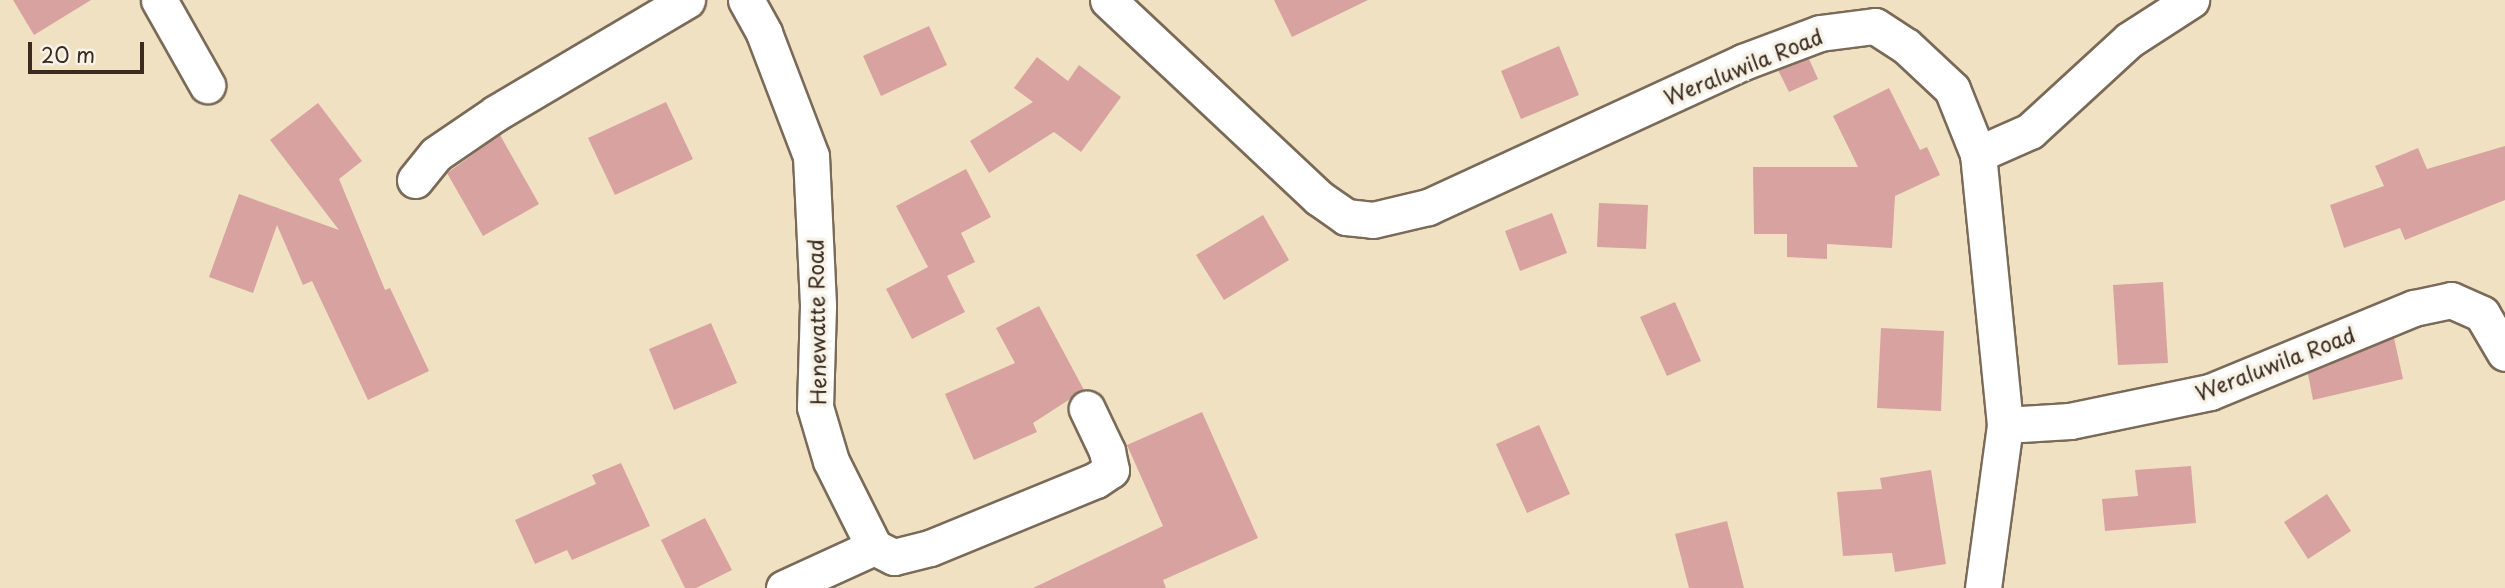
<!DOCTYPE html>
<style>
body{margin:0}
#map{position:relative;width:2505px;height:588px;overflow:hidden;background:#f0e1c3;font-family:"Playpen Sans",sans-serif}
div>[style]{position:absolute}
.building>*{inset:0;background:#d8a2a0}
.roads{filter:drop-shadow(2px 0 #7a6a58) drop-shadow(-2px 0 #7a6a58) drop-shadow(0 2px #7a6a58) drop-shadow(0 -2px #7a6a58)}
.minor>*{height:35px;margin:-17.5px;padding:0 17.5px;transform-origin:17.5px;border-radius:17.5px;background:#fff}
span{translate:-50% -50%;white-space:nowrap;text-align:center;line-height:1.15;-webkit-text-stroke:7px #f7f3e8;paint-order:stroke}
.street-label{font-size:21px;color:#3b2a1e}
.scale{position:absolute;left:28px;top:42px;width:116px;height:32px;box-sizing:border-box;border:4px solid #3b2a1e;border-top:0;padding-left:9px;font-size:21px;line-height:24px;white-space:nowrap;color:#3b2a1e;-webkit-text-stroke:5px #f7f3e8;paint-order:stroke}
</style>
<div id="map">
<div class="building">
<i style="clip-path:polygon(13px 0,91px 0,34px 35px)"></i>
<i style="clip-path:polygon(1274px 0,1368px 0,1292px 37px)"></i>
<i style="clip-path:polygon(929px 26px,947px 65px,881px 96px,863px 56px)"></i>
<i style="clip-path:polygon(1559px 46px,1579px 95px,1521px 119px,1501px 71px)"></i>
<i style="clip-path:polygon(1037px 57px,1068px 81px,1079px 65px,1121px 97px,1081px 152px,1054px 132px,989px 173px,970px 141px,1033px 102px,1014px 88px)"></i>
<i style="clip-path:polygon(1809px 59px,1818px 79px,1789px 92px,1778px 70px)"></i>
<i style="clip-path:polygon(1889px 88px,1920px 150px,1927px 147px,1940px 175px,1895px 196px,1892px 248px,1827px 244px,1827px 259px,1787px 257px,1787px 234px,1754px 234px,1753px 167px,1858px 167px,1833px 116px)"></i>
<i style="clip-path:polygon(666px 102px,693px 159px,615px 195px,588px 138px)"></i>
<i style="clip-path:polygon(318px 103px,362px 161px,339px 179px,385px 290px,390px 288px,429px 371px,368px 400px,312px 281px,303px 285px,277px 225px,253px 293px,209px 277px,239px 194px,339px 230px,270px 140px)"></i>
<i style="clip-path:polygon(500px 135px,539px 204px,483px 236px,447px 173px)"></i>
<i style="clip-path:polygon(2505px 146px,2505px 200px,2405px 240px,2400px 228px,2344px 248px,2330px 205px,2384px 186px,2375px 166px,2418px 148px,2427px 169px)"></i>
<i style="clip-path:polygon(966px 169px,991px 217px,961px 233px,975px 262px,947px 276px,965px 312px,912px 339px,886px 289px,928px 267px,896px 206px)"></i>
<i style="clip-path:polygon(1599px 203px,1648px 205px,1646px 249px,1597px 247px)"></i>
<i style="clip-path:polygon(1552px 213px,1567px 253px,1520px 271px,1505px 231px)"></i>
<i style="clip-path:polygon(1263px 215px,1289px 260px,1224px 300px,1196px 255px)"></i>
<i style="clip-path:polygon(2163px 282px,2168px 363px,2118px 365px,2113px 285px)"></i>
<i style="clip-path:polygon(1675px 302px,1701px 361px,1667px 376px,1640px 317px)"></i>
<i style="clip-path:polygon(1039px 306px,1084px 390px,1033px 423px,1037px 432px,974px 460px,945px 394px,1015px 363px,996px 328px)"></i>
<i style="clip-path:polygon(711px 323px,737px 383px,674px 410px,649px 349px)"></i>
<i style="clip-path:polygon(1881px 328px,1944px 331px,1941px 411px,1877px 408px)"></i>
<i style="clip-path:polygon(2394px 338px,2403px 379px,2313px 400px,2308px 374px)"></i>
<i style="clip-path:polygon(1202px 412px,1258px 538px,1163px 580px,1166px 588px,1033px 588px,1163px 526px,1127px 445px)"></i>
<i style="clip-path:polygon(1539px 425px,1570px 494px,1527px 513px,1496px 444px)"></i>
<i style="clip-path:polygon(621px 463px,650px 526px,572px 560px,567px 550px,535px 564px,515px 520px,596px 484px,592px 475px)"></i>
<i style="clip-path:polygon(2191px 466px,2196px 523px,2105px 531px,2102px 499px,2138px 496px,2135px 470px)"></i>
<i style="clip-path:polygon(1931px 470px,1946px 564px,1895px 572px,1892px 553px,1843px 556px,1837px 492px,1882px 489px,1880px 478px)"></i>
<i style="clip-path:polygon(2327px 494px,2351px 531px,2308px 559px,2284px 522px)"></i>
<i style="clip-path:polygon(705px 518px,732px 570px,696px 588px,685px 588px,661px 540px)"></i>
<i style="clip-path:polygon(1727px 521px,1744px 588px,1689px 588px,1675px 534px)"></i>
</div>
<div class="roads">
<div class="minor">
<i style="left:159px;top:0;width:98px;rotate:60.5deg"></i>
<i style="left:746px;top:0;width:38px;rotate:61deg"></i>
<i style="left:764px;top:33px;width:132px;rotate:69.1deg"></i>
<i style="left:811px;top:156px;width:150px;rotate:87.3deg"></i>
<i style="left:818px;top:306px;width:101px;rotate:91.7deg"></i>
<i style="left:815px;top:407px;width:56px;rotate:73.5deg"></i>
<i style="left:831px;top:461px;width:96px;rotate:63.4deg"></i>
<i style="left:874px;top:547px;width:99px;rotate:155.5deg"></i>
<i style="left:1108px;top:0;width:289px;rotate:43.2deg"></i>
<i style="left:1319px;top:198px;width:33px;rotate:35deg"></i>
<i style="left:1346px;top:217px;width:27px;rotate:6deg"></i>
<i style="left:1373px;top:220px;width:57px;rotate:-13.3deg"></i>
<i style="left:1428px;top:207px;width:347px;rotate:-24.7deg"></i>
<i style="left:1743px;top:62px;width:82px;rotate:-20.6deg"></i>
<i style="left:1820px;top:33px;width:55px;rotate:-7.3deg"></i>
<i style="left:1875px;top:26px;width:37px;rotate:33deg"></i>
<i style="left:1906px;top:46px;width:63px;rotate:43.1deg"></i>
<i style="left:1952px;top:89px;width:70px;rotate:68.2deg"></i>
<i style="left:1978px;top:154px;width:272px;rotate:84.3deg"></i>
<i style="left:2005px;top:425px;width:65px;rotate:-3.5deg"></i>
<i style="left:2070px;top:421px;width:143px;rotate:-11.7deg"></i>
<i style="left:2210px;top:392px;width:221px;rotate:-22.4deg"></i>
<i style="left:2414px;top:308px;width:38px;rotate:-12deg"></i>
<i style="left:2451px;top:300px;width:34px;rotate:24deg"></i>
<i style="left:2482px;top:314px;width:45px;rotate:59.5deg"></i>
<i style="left:1978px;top:154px;width:57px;rotate:-23.9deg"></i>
<i style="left:2030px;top:131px;width:134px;rotate:-42.6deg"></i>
<i style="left:2129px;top:40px;width:74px;rotate:-32.8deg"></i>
<i style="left:415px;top:180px;width:33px;rotate:-51deg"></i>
<i style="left:436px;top:154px;width:73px;rotate:-34.3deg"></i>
<i style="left:496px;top:113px;width:222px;rotate:-30.6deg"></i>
<i style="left:874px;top:547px;width:22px;rotate:27deg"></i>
<i style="left:894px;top:557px;width:37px;rotate:-14deg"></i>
<i style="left:930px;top:548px;width:179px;rotate:-22.3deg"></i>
<i style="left:1096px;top:480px;width:18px;rotate:-34deg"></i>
<i style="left:1111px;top:470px;width:19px;rotate:-102deg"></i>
<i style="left:1107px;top:451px;width:47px;rotate:-115.5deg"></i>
<i style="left:1983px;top:588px;width:164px;rotate:-82.3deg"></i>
</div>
</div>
<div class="street-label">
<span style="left:1743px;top:66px;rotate:-22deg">Weraluwila Road</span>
<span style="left:816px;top:322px;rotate:-91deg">Henewatte Road</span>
<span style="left:2275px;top:363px;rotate:-21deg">Weraluwila Road</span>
</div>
<div class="scale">20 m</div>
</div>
